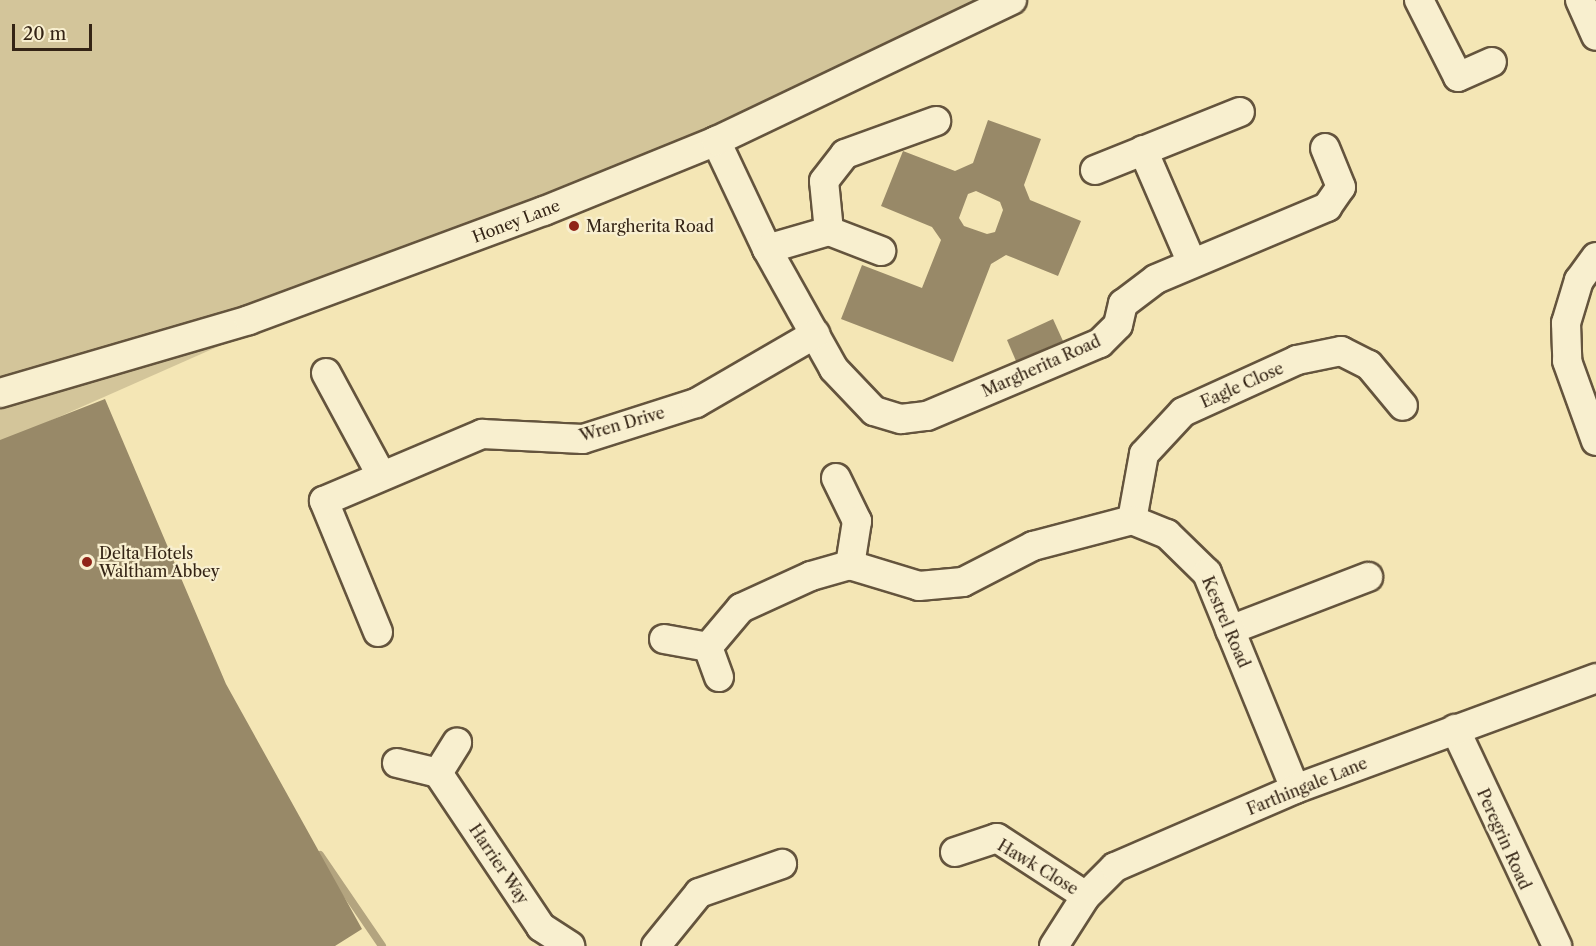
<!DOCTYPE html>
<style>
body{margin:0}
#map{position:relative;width:1596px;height:946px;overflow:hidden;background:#f4e6b5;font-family:"Libre Caslon Text",serif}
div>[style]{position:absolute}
.green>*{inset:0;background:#d3c59a}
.stream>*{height:8px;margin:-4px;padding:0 4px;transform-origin:4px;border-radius:4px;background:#b3a47f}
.building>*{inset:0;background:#988968}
.roads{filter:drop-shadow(2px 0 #64543d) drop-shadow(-2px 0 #64543d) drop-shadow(0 2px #64543d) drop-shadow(0 -2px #64543d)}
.minor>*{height:28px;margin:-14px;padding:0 14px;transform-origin:14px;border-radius:14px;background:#f8efcf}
.dots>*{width:16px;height:16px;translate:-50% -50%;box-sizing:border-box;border:3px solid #f8efcf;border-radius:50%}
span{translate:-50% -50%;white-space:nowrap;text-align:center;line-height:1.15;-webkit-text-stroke:4.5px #f8efcf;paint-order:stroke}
.street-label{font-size:16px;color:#342415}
.poi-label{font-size:16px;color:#342415}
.left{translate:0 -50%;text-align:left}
.scale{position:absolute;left:12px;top:24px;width:80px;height:27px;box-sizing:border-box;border:3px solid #342415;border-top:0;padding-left:8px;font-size:18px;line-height:21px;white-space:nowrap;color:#342415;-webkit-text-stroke:4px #f8efcf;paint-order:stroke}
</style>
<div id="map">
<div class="green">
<i style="clip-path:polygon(0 0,1002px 0,0 443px)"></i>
</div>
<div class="stream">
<i style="left:320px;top:855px;width:110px;rotate:55.7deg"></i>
</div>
<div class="building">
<i style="clip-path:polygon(evenodd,988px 120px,1041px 139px,1024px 185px,1030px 200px,1081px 221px,1058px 276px,1006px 255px,991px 264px,953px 362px,841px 319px,862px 265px,922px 288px,941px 240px,932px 227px,881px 206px,903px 151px,955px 171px,973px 163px,988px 120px,976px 191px,1000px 202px,1003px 210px,995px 232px,987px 234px,964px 226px,959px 218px,968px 194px,976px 191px)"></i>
<i style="clip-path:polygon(1053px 319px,1063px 341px,1016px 361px,1007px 340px)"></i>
<i style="clip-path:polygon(105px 399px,226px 684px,362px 929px,335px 946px,0 946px,0 440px)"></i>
</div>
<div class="roads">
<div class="minor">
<i style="left:1419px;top:0;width:86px;rotate:63.1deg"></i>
<i style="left:1458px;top:77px;width:37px;rotate:-24deg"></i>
<i style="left:1580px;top:0;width:39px;rotate:66deg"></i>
<i style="left:716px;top:141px;width:119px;rotate:64.7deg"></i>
<i style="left:767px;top:249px;width:137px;rotate:60.8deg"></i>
<i style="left:834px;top:369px;width:58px;rotate:46.4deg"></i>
<i style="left:874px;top:411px;width:28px;rotate:17deg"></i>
<i style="left:901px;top:419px;width:26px;rotate:-7deg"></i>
<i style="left:927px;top:416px;width:188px;rotate:-22.9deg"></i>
<i style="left:1100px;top:343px;width:25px;rotate:-45deg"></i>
<i style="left:1118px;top:325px;width:22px;rotate:-77deg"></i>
<i style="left:1123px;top:304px;width:41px;rotate:-37.1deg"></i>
<i style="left:1156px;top:279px;width:186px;rotate:-22.8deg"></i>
<i style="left:1327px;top:207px;width:24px;rotate:-55deg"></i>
<i style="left:1341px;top:187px;width:42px;rotate:-112.3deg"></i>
<i style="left:1143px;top:150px;width:123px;rotate:66.6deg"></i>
<i style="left:1095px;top:170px;width:156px;rotate:-21.8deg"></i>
<i style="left:829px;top:231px;width:50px;rotate:-95.7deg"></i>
<i style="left:824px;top:181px;width:34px;rotate:-52deg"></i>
<i style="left:845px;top:154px;width:97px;rotate:-19.9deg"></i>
<i style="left:767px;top:249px;width:65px;rotate:-16.2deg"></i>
<i style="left:829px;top:231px;width:56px;rotate:21deg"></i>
<i style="left:1596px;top:257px;width:29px;rotate:126deg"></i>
<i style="left:1579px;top:280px;width:45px;rotate:106.8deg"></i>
<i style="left:1566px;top:323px;width:38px;rotate:88deg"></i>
<i style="left:1567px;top:361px;width:85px;rotate:70.1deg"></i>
<i style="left:326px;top:373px;width:114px;rotate:61.6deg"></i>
<i style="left:0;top:393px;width:259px;rotate:-16.3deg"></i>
<i style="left:249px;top:320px;width:314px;rotate:-20.3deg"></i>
<i style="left:544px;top:211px;width:186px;rotate:-22.1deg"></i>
<i style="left:716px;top:141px;width:328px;rotate:-25.5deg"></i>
<i style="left:836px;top:478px;width:48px;rotate:64deg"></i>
<i style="left:857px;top:521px;width:45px;rotate:99deg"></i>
<i style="left:1132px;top:520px;width:67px;rotate:-79.7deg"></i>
<i style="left:1144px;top:454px;width:57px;rotate:-47.1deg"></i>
<i style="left:1183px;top:412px;width:125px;rotate:-24.5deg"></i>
<i style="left:1297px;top:360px;width:45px;rotate:-11.6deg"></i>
<i style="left:1341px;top:351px;width:31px;rotate:27deg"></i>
<i style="left:1369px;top:365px;width:53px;rotate:50.3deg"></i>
<i style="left:1230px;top:630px;width:148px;rotate:-21deg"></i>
<i style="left:378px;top:632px;width:142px;rotate:-112.4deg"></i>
<i style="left:324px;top:501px;width:172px;rotate:-23deg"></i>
<i style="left:482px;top:434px;width:101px;rotate:2.8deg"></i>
<i style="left:583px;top:439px;width:119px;rotate:-17.7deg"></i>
<i style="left:696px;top:403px;width:138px;rotate:-30.1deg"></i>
<i style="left:664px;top:639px;width:45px;rotate:10.3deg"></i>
<i style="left:708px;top:647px;width:32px;rotate:70deg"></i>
<i style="left:708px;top:647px;width:51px;rotate:-49.8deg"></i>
<i style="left:741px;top:608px;width:77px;rotate:-24.6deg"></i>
<i style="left:811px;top:576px;width:41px;rotate:-15.8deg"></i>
<i style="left:850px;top:565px;width:72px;rotate:16.9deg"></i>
<i style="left:919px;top:586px;width:44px;rotate:-5.2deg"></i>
<i style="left:963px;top:582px;width:79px;rotate:-27.2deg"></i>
<i style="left:1033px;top:546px;width:102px;rotate:-14.7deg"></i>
<i style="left:1132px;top:520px;width:38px;rotate:22deg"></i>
<i style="left:1167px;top:534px;width:56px;rotate:44.3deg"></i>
<i style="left:1207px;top:573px;width:233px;rotate:67.8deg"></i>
<i style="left:1455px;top:729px;width:240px;rotate:64.8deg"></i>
<i style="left:397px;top:763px;width:42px;rotate:13.7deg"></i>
<i style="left:438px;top:773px;width:36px;rotate:-58deg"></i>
<i style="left:438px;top:773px;width:185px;rotate:56.2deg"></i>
<i style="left:541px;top:927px;width:35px;rotate:33deg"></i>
<i style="left:955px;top:852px;width:44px;rotate:-18.4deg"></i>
<i style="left:997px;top:838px;width:106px;rotate:33.1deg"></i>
<i style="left:656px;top:946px;width:68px;rotate:-50.9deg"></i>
<i style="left:699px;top:893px;width:88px;rotate:-19.3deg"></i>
<i style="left:1054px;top:946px;width:59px;rotate:-57.4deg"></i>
<i style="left:1086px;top:896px;width:41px;rotate:-45deg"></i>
<i style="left:1115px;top:867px;width:196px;rotate:-23.4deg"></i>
<i style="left:1295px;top:789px;width:321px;rotate:-20.2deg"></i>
</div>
</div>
<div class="dots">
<i style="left:574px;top:226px;background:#8f2418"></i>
<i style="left:87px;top:562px;background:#8f2418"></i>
</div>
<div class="street-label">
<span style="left:516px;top:221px;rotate:-21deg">Honey Lane</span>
<span style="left:1041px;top:366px;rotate:-24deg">Margherita Road</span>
<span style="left:1242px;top:385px;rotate:-24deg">Eagle Close</span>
<span style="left:622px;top:424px;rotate:-16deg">Wren Drive</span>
<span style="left:1226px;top:622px;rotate:67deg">Kestrel Road</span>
<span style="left:1307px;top:786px;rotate:-22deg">Farthingale Lane</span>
<span style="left:1504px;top:839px;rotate:66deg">Peregrin Road</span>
<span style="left:499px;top:864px;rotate:56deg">Harrier Way</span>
<span style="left:1038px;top:867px;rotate:31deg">Hawk Close</span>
</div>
<div class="poi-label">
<span class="left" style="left:586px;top:226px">Margherita Road</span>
<span class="left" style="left:99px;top:562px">Delta Hotels<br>Waltham Abbey</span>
</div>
<div class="scale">20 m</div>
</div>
